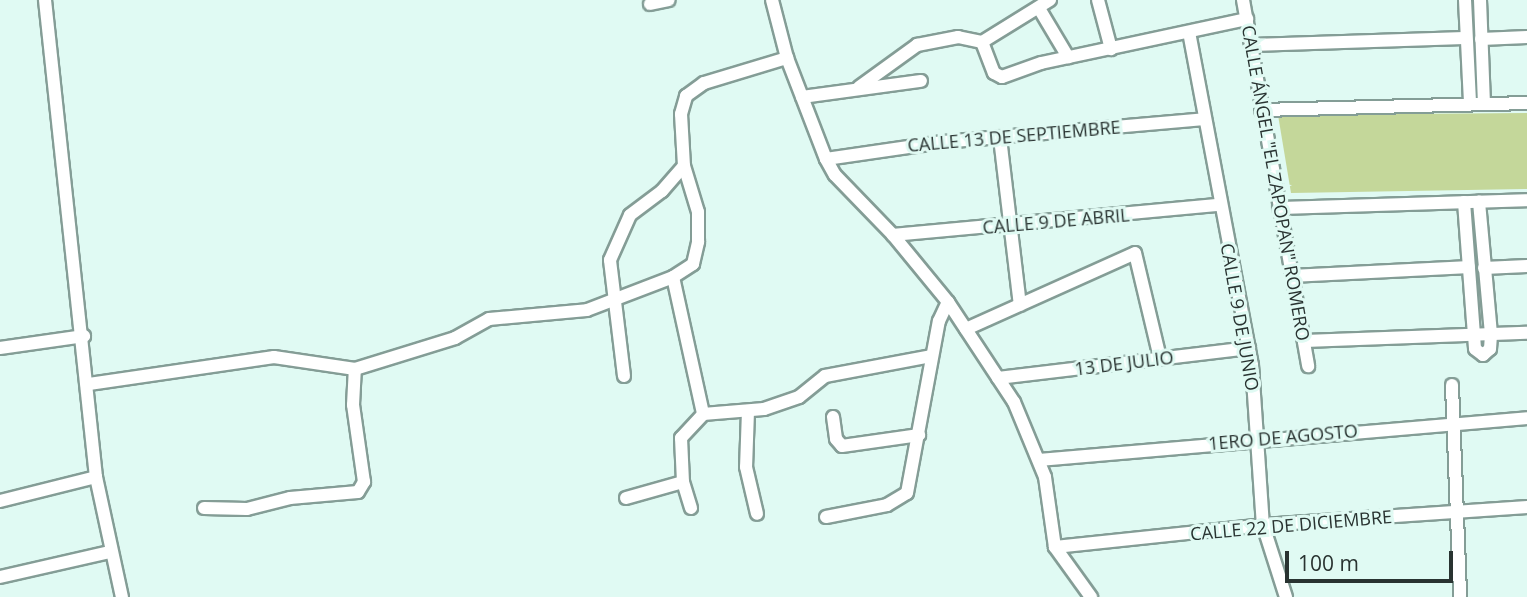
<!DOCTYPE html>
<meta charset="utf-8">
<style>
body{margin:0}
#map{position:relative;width:1527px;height:597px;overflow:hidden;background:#e0faf3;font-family:"Open Sans",sans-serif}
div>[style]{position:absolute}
.green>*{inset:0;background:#c4d79a}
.roads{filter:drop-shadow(2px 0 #849d96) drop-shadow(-2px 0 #849d96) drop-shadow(0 2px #849d96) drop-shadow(0 -2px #849d96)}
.minor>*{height:12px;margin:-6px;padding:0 6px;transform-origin:6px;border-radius:6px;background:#fff}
span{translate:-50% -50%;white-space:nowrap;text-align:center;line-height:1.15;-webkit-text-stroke:6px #e0faf3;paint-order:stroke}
.street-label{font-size:18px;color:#293331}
.scale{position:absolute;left:1285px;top:551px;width:168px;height:32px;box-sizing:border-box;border:4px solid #293331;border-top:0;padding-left:9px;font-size:21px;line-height:24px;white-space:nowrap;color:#293331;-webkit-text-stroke:5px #e0faf3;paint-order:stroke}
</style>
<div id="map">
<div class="green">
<i style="clip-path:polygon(1527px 113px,1527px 189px,1291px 193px,1278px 115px)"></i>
</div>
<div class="roads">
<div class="minor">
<i style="left:45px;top:0;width:480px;rotate:83.9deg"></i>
<i style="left:96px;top:477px;width:123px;rotate:77.8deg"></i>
<i style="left:772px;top:0;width:60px;rotate:75.5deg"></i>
<i style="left:787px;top:58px;width:108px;rotate:68.9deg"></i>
<i style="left:826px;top:159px;width:18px;rotate:61deg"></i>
<i style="left:835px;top:175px;width:83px;rotate:46deg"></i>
<i style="left:893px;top:235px;width:87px;rotate:50.6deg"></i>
<i style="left:948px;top:302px;width:120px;rotate:56.6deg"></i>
<i style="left:1014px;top:402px;width:81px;rotate:67.5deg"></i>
<i style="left:1045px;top:477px;width:71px;rotate:81.9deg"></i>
<i style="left:1055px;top:547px;width:62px;rotate:54.2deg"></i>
<i style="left:1098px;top:0;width:51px;rotate:75.1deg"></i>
<i style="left:1243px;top:0;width:372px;rotate:79.9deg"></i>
<i style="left:1465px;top:0;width:104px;rotate:87.2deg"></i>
<i style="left:1480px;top:0;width:104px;rotate:87.8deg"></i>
<i style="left:650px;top:4px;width:19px;rotate:-12deg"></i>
<i style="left:1040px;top:10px;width:55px;rotate:59.2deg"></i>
<i style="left:1189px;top:32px;width:339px;rotate:79.3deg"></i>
<i style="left:1252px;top:365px;width:160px;rotate:86.1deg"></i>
<i style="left:1263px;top:525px;width:76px;rotate:72.3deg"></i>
<i style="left:1481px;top:39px;width:46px;rotate:-2.5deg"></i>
<i style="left:982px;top:42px;width:80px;rotate:-31.7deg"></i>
<i style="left:1251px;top:45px;width:215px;rotate:-1.9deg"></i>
<i style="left:859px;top:87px;width:72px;rotate:-35.9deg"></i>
<i style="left:917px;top:45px;width:42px;rotate:-11deg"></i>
<i style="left:958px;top:37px;width:25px;rotate:12deg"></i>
<i style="left:982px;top:42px;width:33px;rotate:69deg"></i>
<i style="left:994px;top:73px;width:9px;rotate:27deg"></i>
<i style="left:1002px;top:77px;width:41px;rotate:-19.7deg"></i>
<i style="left:1041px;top:63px;width:211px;rotate:-12.1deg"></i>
<i style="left:802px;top:97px;width:120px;rotate:-7.7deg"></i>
<i style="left:1261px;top:110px;width:266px;rotate:-1.5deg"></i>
<i style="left:1000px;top:138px;width:168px;rotate:83.2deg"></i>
<i style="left:826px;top:159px;width:118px;rotate:-8.3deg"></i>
<i style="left:943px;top:142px;width:262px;rotate:-5deg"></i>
<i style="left:1464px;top:202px;width:147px;rotate:85.7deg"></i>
<i style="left:1475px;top:349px;width:10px;rotate:37deg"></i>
<i style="left:1483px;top:355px;width:9px;rotate:-41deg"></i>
<i style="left:1490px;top:349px;width:15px;rotate:-86deg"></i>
<i style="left:1491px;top:334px;width:133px;rotate:-95.2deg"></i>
<i style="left:1279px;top:208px;width:248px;rotate:-1.8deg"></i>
<i style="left:893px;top:235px;width:327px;rotate:-5.3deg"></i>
<i style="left:1484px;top:268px;width:43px;rotate:-2.7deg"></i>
<i style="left:1292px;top:276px;width:177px;rotate:-2.9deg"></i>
<i style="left:673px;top:277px;width:140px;rotate:77.6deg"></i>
<i style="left:966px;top:329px;width:185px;rotate:-24.2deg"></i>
<i style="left:1135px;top:253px;width:108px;rotate:76.6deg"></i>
<i style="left:1304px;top:341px;width:223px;rotate:-2.1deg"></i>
<i style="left:0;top:348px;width:85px;rotate:-8.1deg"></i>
<i style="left:624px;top:376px;width:117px;rotate:-96.9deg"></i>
<i style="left:610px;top:260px;width:49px;rotate:-66deg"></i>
<i style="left:630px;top:215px;width:40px;rotate:-37deg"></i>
<i style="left:662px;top:191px;width:33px;rotate:-49deg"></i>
<i style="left:998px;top:378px;width:253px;rotate:-6.8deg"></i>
<i style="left:89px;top:384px;width:187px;rotate:-8.3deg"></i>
<i style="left:274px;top:357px;width:82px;rotate:8.4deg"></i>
<i style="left:355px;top:369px;width:105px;rotate:-17.2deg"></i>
<i style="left:455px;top:338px;width:39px;rotate:-29deg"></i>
<i style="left:489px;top:319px;width:98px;rotate:-5.2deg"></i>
<i style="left:587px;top:310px;width:92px;rotate:-21deg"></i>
<i style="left:673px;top:277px;width:24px;rotate:-33deg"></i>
<i style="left:693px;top:264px;width:23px;rotate:-77deg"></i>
<i style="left:698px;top:242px;width:30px;rotate:-90deg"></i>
<i style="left:698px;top:212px;width:48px;rotate:-106.9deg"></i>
<i style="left:684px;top:166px;width:52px;rotate:-93.3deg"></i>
<i style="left:681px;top:114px;width:19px;rotate:-74deg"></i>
<i style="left:686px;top:96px;width:22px;rotate:-36deg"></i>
<i style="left:704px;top:83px;width:87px;rotate:-16.8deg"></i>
<i style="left:1452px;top:385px;width:212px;rotate:87.8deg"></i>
<i style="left:748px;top:411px;width:56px;rotate:92deg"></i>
<i style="left:746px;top:467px;width:48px;rotate:76.8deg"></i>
<i style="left:833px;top:417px;width:22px;rotate:82deg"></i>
<i style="left:836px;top:439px;width:9px;rotate:49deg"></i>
<i style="left:842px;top:446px;width:78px;rotate:-8.1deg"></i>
<i style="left:1039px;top:460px;width:490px;rotate:-4.9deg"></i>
<i style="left:626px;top:498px;width:59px;rotate:-15.7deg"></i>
<i style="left:0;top:501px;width:99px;rotate:-14deg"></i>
<i style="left:204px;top:508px;width:43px;rotate:1.3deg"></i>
<i style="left:247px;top:509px;width:44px;rotate:-14.3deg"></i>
<i style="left:290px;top:498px;width:68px;rotate:-5deg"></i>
<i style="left:358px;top:492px;width:12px;rotate:-59deg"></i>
<i style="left:364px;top:482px;width:78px;rotate:-98.1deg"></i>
<i style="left:353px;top:405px;width:36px;rotate:-87deg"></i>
<i style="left:691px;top:508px;width:27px;rotate:-107deg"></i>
<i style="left:683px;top:482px;width:44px;rotate:-92.6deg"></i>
<i style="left:681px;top:438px;width:33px;rotate:-47deg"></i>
<i style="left:703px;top:414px;width:61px;rotate:-4.7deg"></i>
<i style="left:764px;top:409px;width:37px;rotate:-19deg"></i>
<i style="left:799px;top:397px;width:33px;rotate:-39deg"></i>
<i style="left:825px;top:376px;width:109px;rotate:-10.6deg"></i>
<i style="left:826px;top:517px;width:62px;rotate:-11.1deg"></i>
<i style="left:887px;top:505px;width:23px;rotate:-31deg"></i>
<i style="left:907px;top:493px;width:175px;rotate:-79.5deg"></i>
<i style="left:939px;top:321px;width:21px;rotate:-65deg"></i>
<i style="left:1055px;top:547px;width:209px;rotate:-6deg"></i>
<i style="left:1263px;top:525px;width:265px;rotate:-3.9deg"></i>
<i style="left:0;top:577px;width:113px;rotate:-12.8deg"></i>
</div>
</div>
<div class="street-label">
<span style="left:1014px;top:136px;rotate:-5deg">CALLE 13 DE SEPTIEMBRE</span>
<span style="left:1276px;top:183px;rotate:80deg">CALLE ÁNGEL "EL ZAPOPAN" ROMERO</span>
<span style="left:1056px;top:221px;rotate:-5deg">CALLE 9 DE ABRIL</span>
<span style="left:1240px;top:317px;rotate:80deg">CALLE 9 DE JUNIO</span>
<span style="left:1124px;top:363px;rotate:-7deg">13 DE JULIO</span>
<span style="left:1283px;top:437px;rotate:-5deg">1ERO DE AGOSTO</span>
<span style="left:1291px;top:525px;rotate:-5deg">CALLE 22 DE DICIEMBRE</span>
</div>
<div class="scale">100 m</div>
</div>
